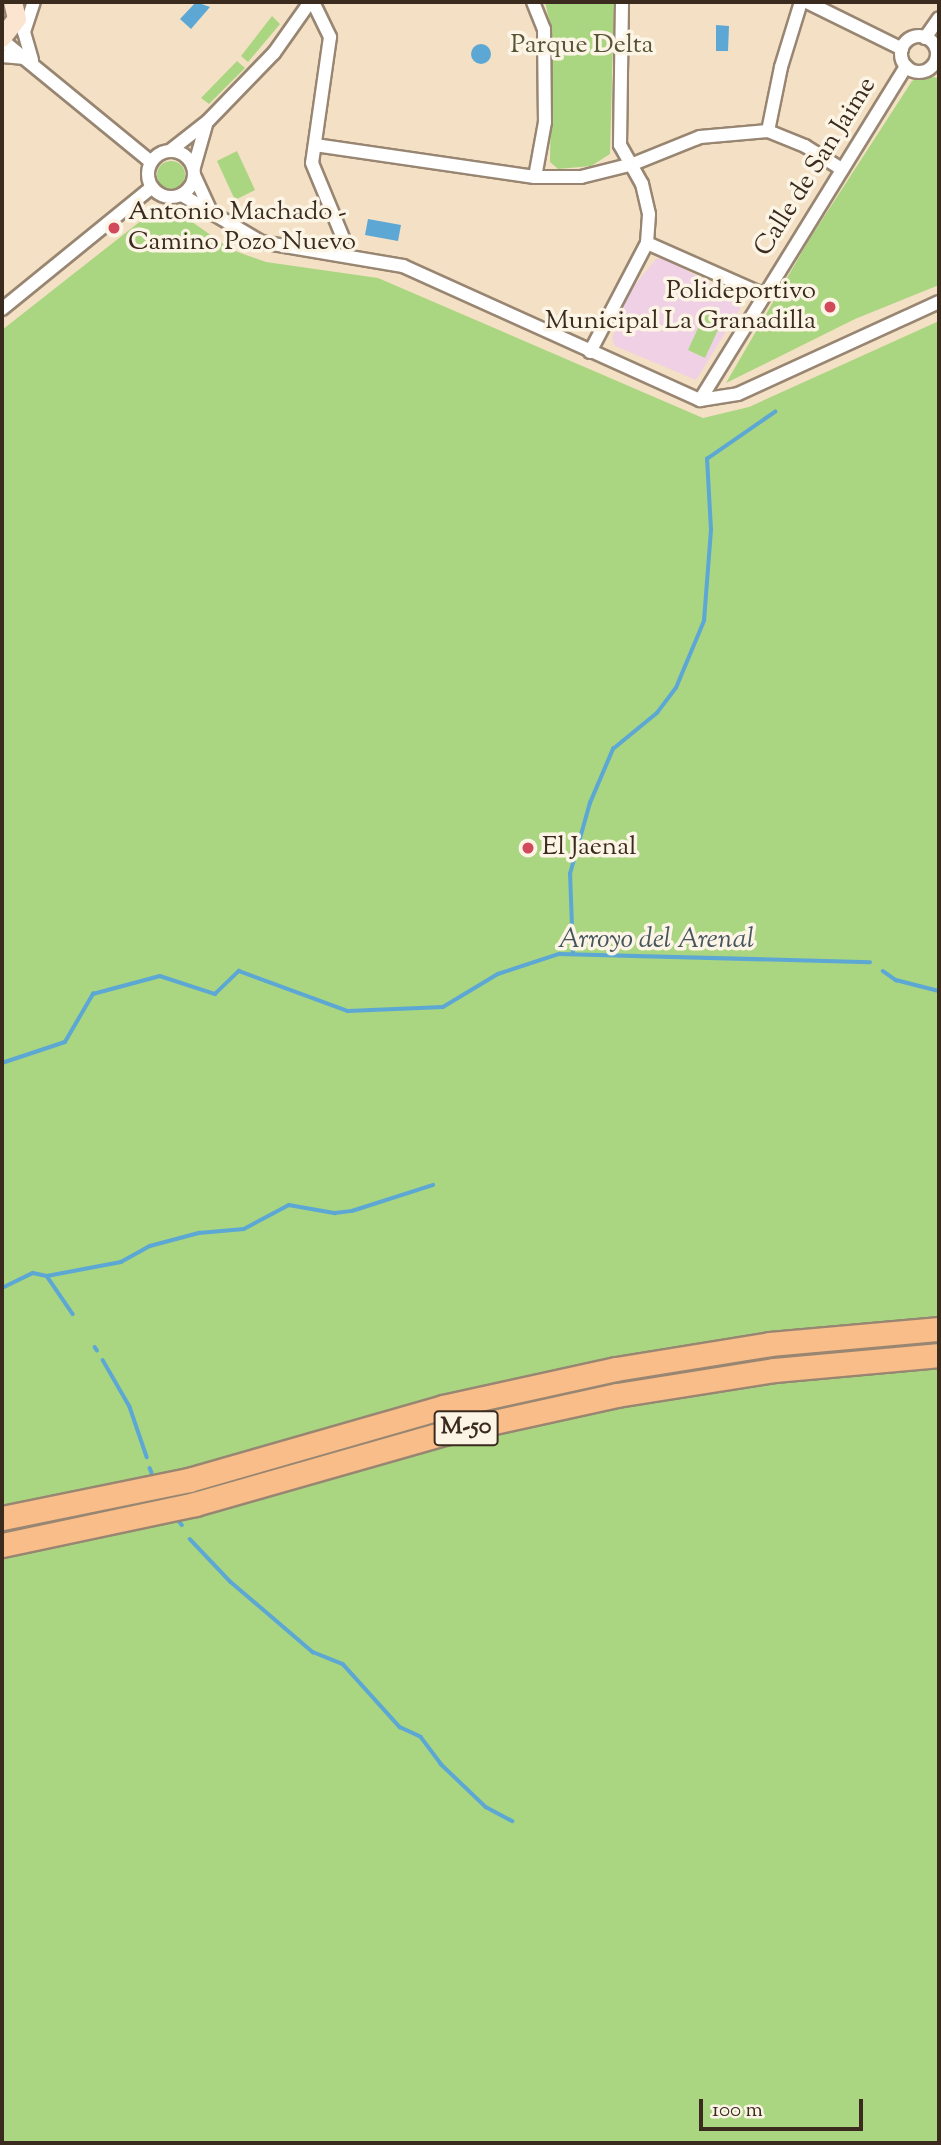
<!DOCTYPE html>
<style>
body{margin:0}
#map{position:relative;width:941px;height:2145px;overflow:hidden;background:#f4e1c5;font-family:"Sorts Mill Goudy",serif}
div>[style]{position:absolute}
.built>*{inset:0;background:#f0d0e4}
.green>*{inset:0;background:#aad581}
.round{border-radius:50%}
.water>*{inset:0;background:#5ca7d4}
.stream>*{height:3.5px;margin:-1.75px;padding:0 1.75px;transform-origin:1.75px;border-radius:1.75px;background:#5ca7d4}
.roads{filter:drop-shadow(2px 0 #988672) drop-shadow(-2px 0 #988672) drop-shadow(0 2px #988672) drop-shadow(0 -2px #988672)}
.street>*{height:12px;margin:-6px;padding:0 6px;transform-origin:6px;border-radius:6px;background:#fff}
.street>.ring{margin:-6px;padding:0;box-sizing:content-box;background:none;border:12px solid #fff;border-radius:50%}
.secondary>*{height:18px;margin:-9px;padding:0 9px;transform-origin:9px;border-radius:9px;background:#fce5d0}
.highway>*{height:23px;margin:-11.5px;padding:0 11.5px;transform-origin:11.5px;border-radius:11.5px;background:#f8bd89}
.dots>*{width:19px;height:19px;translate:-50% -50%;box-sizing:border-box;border:4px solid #fcf5e5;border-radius:50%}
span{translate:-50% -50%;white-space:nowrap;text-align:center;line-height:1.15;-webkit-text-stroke:7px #fcf5e5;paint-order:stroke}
.shield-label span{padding:2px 5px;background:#fcf5e5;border:2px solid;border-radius:5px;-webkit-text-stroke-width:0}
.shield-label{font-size:24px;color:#3b2a1e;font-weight:700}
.park-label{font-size:26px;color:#575537}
.street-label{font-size:26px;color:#3b2a1e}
.poi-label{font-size:26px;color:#3b2a1e}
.left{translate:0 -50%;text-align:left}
.right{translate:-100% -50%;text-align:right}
.water-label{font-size:28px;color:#47565e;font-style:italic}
.frame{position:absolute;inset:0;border:4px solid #3b2a1e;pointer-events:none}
.scale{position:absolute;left:699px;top:2099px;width:164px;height:32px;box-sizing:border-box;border:4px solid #3b2a1e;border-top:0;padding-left:9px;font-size:21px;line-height:24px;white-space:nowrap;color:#3b2a1e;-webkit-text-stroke:5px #fcf5e5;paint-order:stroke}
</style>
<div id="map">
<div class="built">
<i style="clip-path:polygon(663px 258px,740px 299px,740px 309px,696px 380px,615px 346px,612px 339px,628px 293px,656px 259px)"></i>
</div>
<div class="green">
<i style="clip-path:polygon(545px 2px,614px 2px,610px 154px,591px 166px,558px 169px,550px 162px,552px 32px)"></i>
<i style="clip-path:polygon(272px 16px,280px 24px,248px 62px,241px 56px)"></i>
<i style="clip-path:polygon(237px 61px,245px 68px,209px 104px,201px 98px)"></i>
<i style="clip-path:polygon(923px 76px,939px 78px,939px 285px,855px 319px,726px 383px,809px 240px,912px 81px)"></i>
<i style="clip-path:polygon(237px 151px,255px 190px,235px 200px,217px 161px)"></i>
<i class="round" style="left:157px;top:161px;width:28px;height:28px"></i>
<i style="clip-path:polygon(156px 209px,174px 216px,178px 212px,232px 250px,266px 262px,378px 278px,703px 418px,749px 407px,939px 321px,939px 2143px,2px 2143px,2px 330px)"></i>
<i style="clip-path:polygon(705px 313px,722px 321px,705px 358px,688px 350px)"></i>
</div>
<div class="water">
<i style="clip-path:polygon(196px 2px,210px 7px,191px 29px,180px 19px)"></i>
<i style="clip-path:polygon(716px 25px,729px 26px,728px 51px,716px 51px)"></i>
<i class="round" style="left:471px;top:44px;width:20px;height:20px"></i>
<i style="clip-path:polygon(368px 219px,401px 225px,398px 241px,365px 235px)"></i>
</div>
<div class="stream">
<i style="left:573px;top:954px;width:80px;rotate:-92.1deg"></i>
<i style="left:570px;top:874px;width:74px;rotate:-74.3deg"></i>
<i style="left:590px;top:803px;width:59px;rotate:-66.9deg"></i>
<i style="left:613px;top:749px;width:57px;rotate:-39.3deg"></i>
<i style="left:657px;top:713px;width:31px;rotate:-53deg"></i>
<i style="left:676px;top:688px;width:73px;rotate:-67.3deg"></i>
<i style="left:704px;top:621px;width:91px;rotate:-85.6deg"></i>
<i style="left:711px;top:530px;width:71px;rotate:-93.2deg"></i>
<i style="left:707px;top:459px;width:83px;rotate:-34.7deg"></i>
<i style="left:883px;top:971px;width:16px;rotate:35deg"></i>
<i style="left:896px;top:980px;width:44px;rotate:14.3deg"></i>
<i style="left:2px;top:1063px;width:66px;rotate:-18.4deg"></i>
<i style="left:65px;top:1042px;width:56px;rotate:-59.7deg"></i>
<i style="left:93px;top:994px;width:69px;rotate:-15deg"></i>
<i style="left:160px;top:976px;width:58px;rotate:18.1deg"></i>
<i style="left:215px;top:994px;width:33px;rotate:-44deg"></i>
<i style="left:239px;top:971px;width:116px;rotate:20.2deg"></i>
<i style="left:348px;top:1011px;width:95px;rotate:-2.4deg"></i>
<i style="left:443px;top:1007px;width:64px;rotate:-31deg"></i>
<i style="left:498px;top:974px;width:64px;rotate:-18.2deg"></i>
<i style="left:559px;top:954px;width:311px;rotate:1.5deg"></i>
<i style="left:47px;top:1276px;width:75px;rotate:-10.7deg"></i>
<i style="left:121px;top:1262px;width:33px;rotate:-29deg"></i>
<i style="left:150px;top:1246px;width:51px;rotate:-14.9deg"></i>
<i style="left:199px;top:1233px;width:45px;rotate:-5.1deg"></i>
<i style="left:244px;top:1229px;width:51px;rotate:-28.1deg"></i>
<i style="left:289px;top:1205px;width:47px;rotate:9.9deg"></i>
<i style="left:335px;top:1213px;width:17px;rotate:-7deg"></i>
<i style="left:352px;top:1211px;width:85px;rotate:-17.8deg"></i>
<i style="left:2px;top:1288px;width:34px;rotate:-26deg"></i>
<i style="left:33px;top:1273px;width:14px;rotate:12deg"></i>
<i style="left:47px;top:1276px;width:46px;rotate:55.6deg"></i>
<i style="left:95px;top:1347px;width:4px;rotate:56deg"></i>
<i style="left:103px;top:1360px;width:54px;rotate:60.1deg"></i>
<i style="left:130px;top:1407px;width:53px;rotate:71.2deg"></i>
<i style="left:150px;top:1468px;width:5px;rotate:68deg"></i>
<i style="left:179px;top:1521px;width:5px;rotate:53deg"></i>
<i style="left:190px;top:1539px;width:59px;rotate:46.4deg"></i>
<i style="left:231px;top:1582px;width:108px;rotate:40.5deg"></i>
<i style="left:313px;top:1652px;width:32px;rotate:22deg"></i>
<i style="left:343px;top:1664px;width:85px;rotate:47.9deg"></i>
<i style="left:400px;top:1727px;width:23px;rotate:25deg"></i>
<i style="left:421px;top:1737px;width:34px;rotate:53deg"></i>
<i style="left:441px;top:1764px;width:62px;rotate:43.7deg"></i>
<i style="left:486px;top:1807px;width:30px;rotate:28deg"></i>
</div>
<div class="roads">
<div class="street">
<i style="left:313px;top:2px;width:39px;rotate:64deg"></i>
<i style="left:330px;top:37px;width:127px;rotate:98.1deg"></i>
<i style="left:312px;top:163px;width:81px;rotate:67.5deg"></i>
<i style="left:533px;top:2px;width:29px;rotate:68deg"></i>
<i style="left:544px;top:29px;width:93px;rotate:89.4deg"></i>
<i style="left:545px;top:122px;width:56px;rotate:100.3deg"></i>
<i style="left:807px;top:2px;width:106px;rotate:26.3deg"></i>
<i class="ring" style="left:901px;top:36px;width:24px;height:24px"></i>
<i style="left:925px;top:38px;width:24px;rotate:-55deg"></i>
<i style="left:2px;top:40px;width:193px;rotate:39.3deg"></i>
<i style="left:2px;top:56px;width:23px;rotate:5deg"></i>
<i style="left:32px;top:60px;width:29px;rotate:-106deg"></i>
<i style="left:24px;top:32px;width:32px;rotate:-72deg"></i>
<i style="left:768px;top:131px;width:65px;rotate:-78.5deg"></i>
<i style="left:781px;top:67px;width:68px;rotate:-72.9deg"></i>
<i style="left:315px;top:145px;width:222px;rotate:8.3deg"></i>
<i style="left:535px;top:177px;width:46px"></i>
<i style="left:581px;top:177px;width:54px;rotate:-14deg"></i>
<i style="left:633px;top:164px;width:72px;rotate:-21.9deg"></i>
<i style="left:700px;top:137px;width:68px;rotate:-5deg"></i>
<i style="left:768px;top:131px;width:40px;rotate:22deg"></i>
<i style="left:805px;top:146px;width:41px;rotate:32.2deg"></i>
<i style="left:171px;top:150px;width:47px;rotate:-38.1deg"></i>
<i style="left:208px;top:121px;width:95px;rotate:-45.9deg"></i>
<i style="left:274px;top:53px;width:62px;rotate:-54.8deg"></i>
<i class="ring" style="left:148px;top:151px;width:34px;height:34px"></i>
<i style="left:194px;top:167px;width:44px;rotate:-74.1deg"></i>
<i style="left:195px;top:177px;width:41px;rotate:65.3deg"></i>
<i style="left:182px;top:195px;width:92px;rotate:30.7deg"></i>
<i style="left:261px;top:242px;width:144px;rotate:9.6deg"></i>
<i style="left:403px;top:266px;width:326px;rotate:24.3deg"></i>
<i style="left:700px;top:400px;width:38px;rotate:-9deg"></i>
<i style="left:738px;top:394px;width:221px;rotate:-24.6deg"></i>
<i style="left:647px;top:243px;width:126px;rotate:23.9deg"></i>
<i style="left:2px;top:309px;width:193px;rotate:-39.1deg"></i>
<i style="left:590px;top:352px;width:123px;rotate:-62.4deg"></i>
<i style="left:647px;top:243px;width:29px;rotate:-86deg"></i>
<i style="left:649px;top:214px;width:31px;rotate:-103deg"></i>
<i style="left:642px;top:184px;width:45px;rotate:-119.4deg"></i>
<i style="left:620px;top:145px;width:143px;rotate:-89.2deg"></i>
<i style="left:700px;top:400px;width:392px;rotate:-58.3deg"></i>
</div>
<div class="secondary">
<i style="left:2px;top:38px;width:24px;rotate:-52deg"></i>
<i style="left:17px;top:19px;width:17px;rotate:-103deg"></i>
</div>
<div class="highway">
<i style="left:2px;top:1518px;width:191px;rotate:-11.5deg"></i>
<i style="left:189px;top:1480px;width:264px;rotate:-16deg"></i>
<i style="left:443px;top:1407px;width:177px;rotate:-12.4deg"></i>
<i style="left:616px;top:1369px;width:156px;rotate:-9.2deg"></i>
<i style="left:770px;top:1344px;width:170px;rotate:-5.1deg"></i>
<i style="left:2px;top:1545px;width:197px;rotate:-12deg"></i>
<i style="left:195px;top:1504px;width:259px;rotate:-15.9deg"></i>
<i style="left:444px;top:1433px;width:177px;rotate:-12.4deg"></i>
<i style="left:617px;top:1395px;width:160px;rotate:-9deg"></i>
<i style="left:775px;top:1370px;width:165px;rotate:-5.2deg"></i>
</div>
</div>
<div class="dots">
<i style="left:114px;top:228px;background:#d1495b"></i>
<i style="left:830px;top:307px;background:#d1495b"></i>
<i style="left:528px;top:848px;background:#d1495b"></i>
</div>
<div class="shield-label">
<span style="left:466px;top:1428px">M-50</span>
</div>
<div class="park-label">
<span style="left:582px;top:46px">Parque Delta</span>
</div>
<div class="street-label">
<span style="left:816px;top:167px;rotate:-58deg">Calle de San Jaime</span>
</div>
<div class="poi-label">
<span class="left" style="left:128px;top:228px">Antonio Machado -<br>Camino Pozo Nuevo</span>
<span class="right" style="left:816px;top:307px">Polideportivo<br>Municipal La Granadilla</span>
<span class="left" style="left:542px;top:848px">El Jaenal</span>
</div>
<div class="water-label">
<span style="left:656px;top:940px">Arroyo del Arenal</span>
</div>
<div class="frame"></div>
<div class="scale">100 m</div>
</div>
